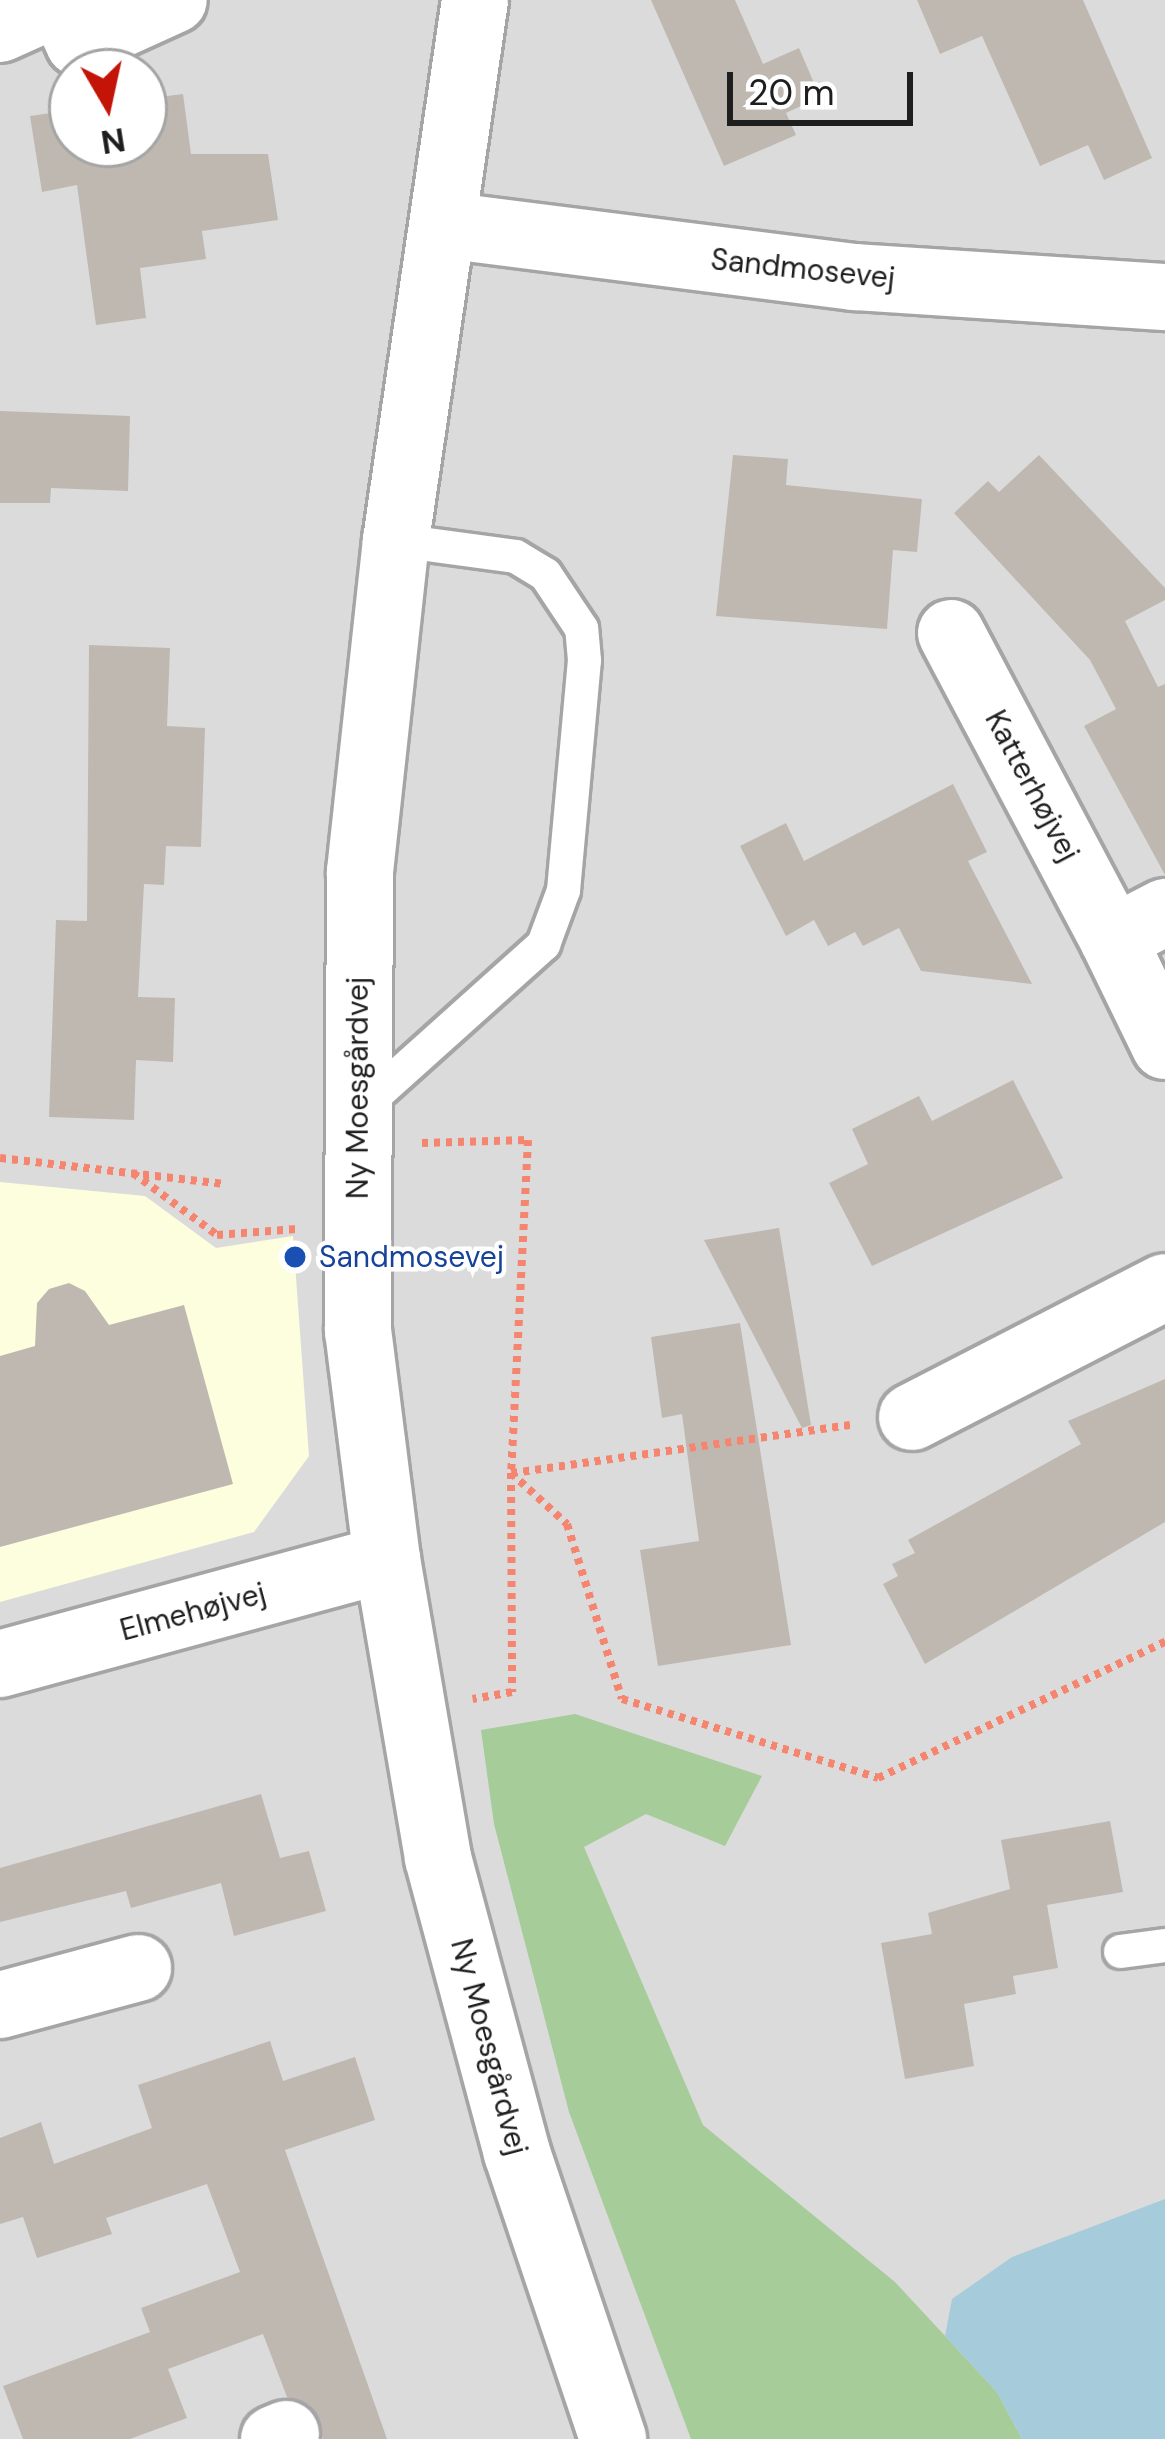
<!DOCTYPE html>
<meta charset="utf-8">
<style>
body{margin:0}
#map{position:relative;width:1165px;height:2439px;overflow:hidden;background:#eeece4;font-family:"DM Sans",sans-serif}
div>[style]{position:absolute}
.residential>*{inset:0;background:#dcdbdb}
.education>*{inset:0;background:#fcfede}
.forest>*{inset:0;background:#a6cc9a}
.water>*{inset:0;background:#a6cbdb}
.building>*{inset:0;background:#bfb8b1}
.path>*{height:8px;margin-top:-4px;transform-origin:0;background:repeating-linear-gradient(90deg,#f5856f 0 6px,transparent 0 12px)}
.roads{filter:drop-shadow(3px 0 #a5a5a5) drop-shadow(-3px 0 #a5a5a5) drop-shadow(0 3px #a5a5a5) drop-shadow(0 -3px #a5a5a5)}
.service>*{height:33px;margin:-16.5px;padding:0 16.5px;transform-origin:16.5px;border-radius:16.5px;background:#fff}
.minor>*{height:66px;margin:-33px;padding:0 33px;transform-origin:33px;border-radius:33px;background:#fff}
.tertiary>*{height:66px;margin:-33px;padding:0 33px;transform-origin:33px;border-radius:33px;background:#fff}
.dots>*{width:33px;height:33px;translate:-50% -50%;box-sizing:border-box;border:6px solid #fff;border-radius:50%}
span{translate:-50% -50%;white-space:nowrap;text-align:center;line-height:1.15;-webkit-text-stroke:9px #fff;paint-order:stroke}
.street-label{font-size:30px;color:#1e1e1e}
.transit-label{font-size:30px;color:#164399}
.left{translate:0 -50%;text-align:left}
.north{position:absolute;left:48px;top:48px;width:120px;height:120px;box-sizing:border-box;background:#fff;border:3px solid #a5a5a5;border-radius:50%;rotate:171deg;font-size:33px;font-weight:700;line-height:48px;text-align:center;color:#1e1e1e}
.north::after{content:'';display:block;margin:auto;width:42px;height:54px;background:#c41307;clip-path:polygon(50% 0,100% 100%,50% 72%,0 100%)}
.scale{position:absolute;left:727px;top:72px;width:186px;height:54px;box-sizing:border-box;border:6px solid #1e1e1e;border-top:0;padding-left:15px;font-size:36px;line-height:42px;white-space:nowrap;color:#1e1e1e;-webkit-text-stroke:9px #fff;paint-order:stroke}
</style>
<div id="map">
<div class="residential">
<i style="clip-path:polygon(evenodd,0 0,1165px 0,1165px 2439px,0 2439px,0 0,72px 72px,144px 72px,144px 144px,72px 144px,72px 72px)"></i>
</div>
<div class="education">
<i style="clip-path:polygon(0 1182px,145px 1196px,216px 1248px,293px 1236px,309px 1456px,254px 1532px,0 1602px)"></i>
</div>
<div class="forest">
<i style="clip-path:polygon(575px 1714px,762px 1776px,725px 1846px,646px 1814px,584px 1847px,703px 2125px,895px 2282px,997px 2392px,1022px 2439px,691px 2439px,569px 2112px,494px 1824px,481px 1730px)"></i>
</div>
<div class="water">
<i style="clip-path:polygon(1165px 2199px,1165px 2439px,1022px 2439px,997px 2392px,945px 2336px,952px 2299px,1012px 2257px)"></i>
</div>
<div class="building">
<i style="clip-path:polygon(651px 0,735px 0,763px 64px,799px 48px,820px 97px,786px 113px,796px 135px,724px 166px)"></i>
<i style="clip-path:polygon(917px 0,1083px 0,1152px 158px,1104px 180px,1088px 145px,1040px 166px,982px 36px,940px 54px)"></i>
<i style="clip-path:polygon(183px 94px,191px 154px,268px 154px,278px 220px,202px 231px,206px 259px,140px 268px,146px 318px,96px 325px,77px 185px,42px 192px,30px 116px,72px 110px,72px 144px,144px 144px,144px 99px)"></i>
<i style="clip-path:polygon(0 411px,130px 416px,128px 491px,51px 488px,50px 503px,0 503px)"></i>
<i style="clip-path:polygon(733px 455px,788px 459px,786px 485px,922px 499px,917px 552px,893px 550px,887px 629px,716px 616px)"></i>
<i style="clip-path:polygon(1039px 455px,1165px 588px,1165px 600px,1125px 621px,1158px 687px,1165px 684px,1165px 875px,1084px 726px,1116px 709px,1090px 660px,954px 513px,988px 481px,999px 492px)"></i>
<i style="clip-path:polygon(89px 645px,170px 648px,167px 726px,205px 728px,201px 847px,166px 846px,164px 885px,144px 884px,138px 997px,175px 998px,173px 1062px,136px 1060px,134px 1120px,49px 1117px,56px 920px,87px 921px)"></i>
<i style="clip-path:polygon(953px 784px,987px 852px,968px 861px,1032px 984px,921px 971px,899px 928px,863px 946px,855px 932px,828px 946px,814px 920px,786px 936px,740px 846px,786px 823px,804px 861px)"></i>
<i style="clip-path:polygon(1013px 1080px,1063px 1178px,872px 1266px,829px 1183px,868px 1164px,852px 1129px,919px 1096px,932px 1121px)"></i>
<i style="clip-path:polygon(779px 1228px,811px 1425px,802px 1428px,704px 1240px)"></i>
<i style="clip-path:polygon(69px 1283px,85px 1291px,109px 1325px,184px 1305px,233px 1484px,0 1547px,0 1356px,35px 1346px,37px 1303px,49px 1289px)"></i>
<i style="clip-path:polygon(740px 1323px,791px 1645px,658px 1666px,640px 1550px,699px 1541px,682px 1414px,662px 1418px,651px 1337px)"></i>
<i style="clip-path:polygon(1165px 1379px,1165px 1522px,925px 1664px,883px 1584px,898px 1576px,892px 1564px,915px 1553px,908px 1540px,1081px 1444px,1068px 1421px)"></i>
<i style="clip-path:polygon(261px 1794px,280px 1858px,309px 1851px,326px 1911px,234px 1936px,221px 1883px,131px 1908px,126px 1891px,0 1922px,0 1868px)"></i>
<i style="clip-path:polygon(1110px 1821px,1123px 1892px,1047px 1905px,1058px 1968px,1013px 1976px,1016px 1994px,964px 2004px,974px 2066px,905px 2079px,881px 1943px,932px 1934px,928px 1913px,1010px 1889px,1001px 1840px)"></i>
<i style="clip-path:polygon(270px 2041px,283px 2081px,355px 2057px,375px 2120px,285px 2150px,387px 2439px,323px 2439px,310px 2405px,287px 2397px,263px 2334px,168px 2369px,187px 2418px,130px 2439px,23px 2439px,3px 2386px,150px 2332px,141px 2308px,240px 2272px,207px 2184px,106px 2218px,112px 2234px,37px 2258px,23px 2217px,0 2224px,0 2138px,41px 2122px,54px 2164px,152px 2128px,138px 2085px)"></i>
</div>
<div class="path">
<i style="left:422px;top:1143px;width:106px;rotate:-1.6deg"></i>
<i style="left:528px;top:1140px;width:333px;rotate:92.9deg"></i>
<i style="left:511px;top:1473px;width:219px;rotate:89.7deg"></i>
<i style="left:512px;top:1692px;width:40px;rotate:170deg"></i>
<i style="left:0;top:1158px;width:226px;rotate:6.6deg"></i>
<i style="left:133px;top:1173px;width:104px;rotate:36.4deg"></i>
<i style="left:217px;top:1235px;width:80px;rotate:-4.3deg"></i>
<i style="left:850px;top:1425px;width:342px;rotate:171.9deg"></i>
<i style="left:511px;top:1473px;width:76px;rotate:42.3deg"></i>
<i style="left:567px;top:1524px;width:183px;rotate:72.6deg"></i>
<i style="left:622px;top:1699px;width:268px;rotate:17.1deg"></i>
<i style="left:878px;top:1778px;width:318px;rotate:-25.4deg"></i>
</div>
<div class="roads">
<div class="service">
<i style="left:358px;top:1110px;width:249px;rotate:-41.9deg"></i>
<i style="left:543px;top:944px;width:58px;rotate:-69.7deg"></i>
<i style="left:563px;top:890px;width:231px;rotate:-84.8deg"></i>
<i style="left:584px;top:660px;width:32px;rotate:-95deg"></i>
<i style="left:581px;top:628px;width:65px;rotate:-123.7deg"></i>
<i style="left:545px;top:574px;width:35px;rotate:-149deg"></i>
<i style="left:515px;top:556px;width:120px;rotate:-172.3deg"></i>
<i style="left:1120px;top:1951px;width:45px;rotate:-7.6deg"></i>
</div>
<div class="minor">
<i style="left:59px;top:0;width:47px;rotate:65.1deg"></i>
<i style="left:79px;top:43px;width:104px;rotate:-24.4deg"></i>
<i style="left:0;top:29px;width:66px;rotate:-24.2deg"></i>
<i style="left:443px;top:225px;width:415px;rotate:7.2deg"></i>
<i style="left:855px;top:277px;width:311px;rotate:3.7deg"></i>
<i style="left:951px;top:633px;width:346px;rotate:62.1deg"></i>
<i style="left:1113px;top:939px;width:59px;rotate:-27.4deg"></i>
<i style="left:1113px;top:939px;width:119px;rotate:64.1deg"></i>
<i style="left:912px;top:1417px;width:284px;rotate:-27.2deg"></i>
<i style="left:0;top:1664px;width:401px;rotate:-15.2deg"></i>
<i style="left:0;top:2005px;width:143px;rotate:-15deg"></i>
<i style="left:274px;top:2439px;width:13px;rotate:-23deg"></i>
</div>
<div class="tertiary">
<i style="left:475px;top:0;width:546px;rotate:98.32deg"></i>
<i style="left:396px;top:540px;width:334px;rotate:96.2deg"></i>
<i style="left:360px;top:872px;width:458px;rotate:90.3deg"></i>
<i style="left:358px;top:1330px;width:231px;rotate:82.8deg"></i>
<i style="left:387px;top:1559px;width:303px;rotate:80.3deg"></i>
<i style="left:438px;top:1858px;width:305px;rotate:75deg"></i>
<i style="left:517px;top:2153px;width:302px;rotate:71.4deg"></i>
</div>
</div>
<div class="dots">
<i style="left:295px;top:1257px;background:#1a4fb4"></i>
</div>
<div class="street-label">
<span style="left:803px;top:269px;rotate:6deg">Sandmosevej</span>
<span style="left:1032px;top:786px;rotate:62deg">Katterhøjvej</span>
<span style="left:358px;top:1088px;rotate:-90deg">Ny Moesgårdvej</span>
<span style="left:193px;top:1612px;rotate:-15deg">Elmehøjvej</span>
<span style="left:489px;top:2047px;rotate:75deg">Ny Moesgårdvej</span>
</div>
<div class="transit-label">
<span class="left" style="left:319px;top:1257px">Sandmosevej</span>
</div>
<div class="north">N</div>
<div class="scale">20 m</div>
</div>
